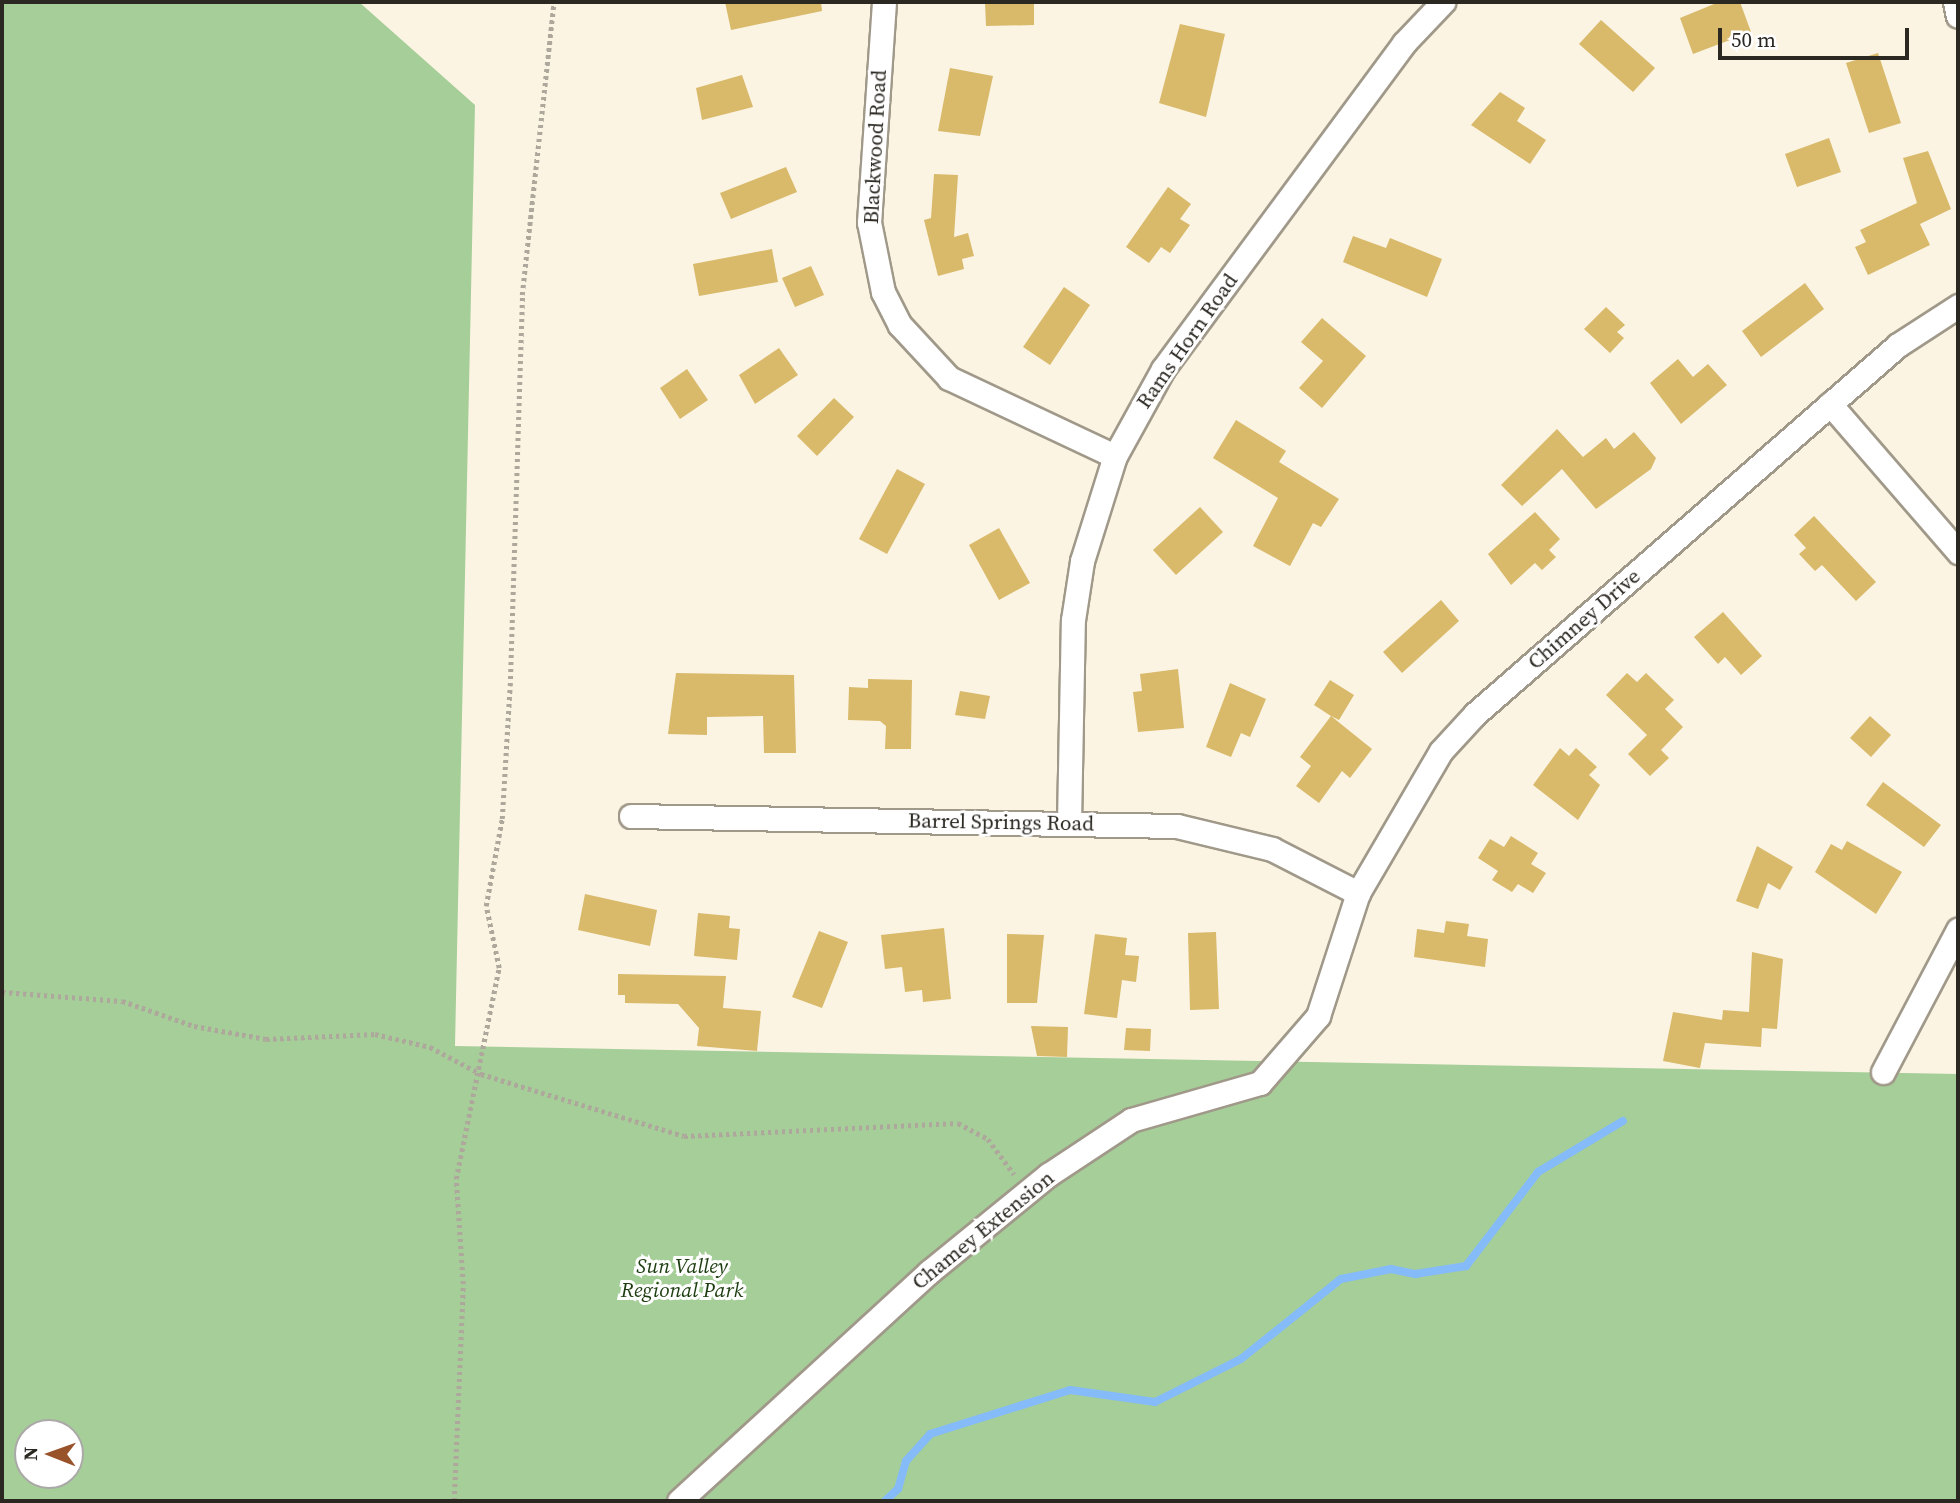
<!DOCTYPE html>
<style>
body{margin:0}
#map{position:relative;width:1960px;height:1503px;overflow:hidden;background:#fbf4e3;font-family:"Source Serif 4",serif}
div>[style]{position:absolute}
.green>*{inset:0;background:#a6ce99}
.stream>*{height:8px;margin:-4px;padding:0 4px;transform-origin:4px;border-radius:4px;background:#85bbf9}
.building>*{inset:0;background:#d9b96a}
.path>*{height:4.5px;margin-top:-2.25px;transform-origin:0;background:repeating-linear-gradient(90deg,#ada89b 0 3.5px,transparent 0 7px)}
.roads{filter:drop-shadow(2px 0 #a0998a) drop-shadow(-2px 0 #a0998a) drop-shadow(0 2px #a0998a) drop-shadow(0 -2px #a0998a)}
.minor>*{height:23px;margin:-11.5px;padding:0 11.5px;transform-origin:11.5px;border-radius:11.5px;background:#fff}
span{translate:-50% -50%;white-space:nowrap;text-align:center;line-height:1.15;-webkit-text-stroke:6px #fff;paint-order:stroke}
.street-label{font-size:21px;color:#2b2822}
.park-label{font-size:21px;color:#1c3d0f;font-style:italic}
.frame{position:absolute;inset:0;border:4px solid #2b2822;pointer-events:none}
.north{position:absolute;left:14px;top:1419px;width:70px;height:70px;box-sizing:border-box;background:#fff;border:2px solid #aaa9a7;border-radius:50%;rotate:271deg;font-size:19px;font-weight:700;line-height:28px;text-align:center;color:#2b2822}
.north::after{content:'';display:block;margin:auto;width:24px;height:32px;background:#99532b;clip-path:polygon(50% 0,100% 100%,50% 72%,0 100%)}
.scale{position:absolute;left:1718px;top:28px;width:191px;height:32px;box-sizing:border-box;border:4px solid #2b2822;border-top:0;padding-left:9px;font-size:21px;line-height:24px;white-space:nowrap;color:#2b2822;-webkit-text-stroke:5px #fff;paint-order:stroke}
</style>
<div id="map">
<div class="green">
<i style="clip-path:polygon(evenodd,2px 2px,359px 2px,475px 105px,455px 1046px,1958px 1074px,1958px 1501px,2px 1501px,2px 2px,28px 1433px,70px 1433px,70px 1475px,28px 1475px,28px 1433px)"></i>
</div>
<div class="stream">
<i style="left:885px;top:1501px;width:18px;rotate:-43deg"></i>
<i style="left:898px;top:1489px;width:29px;rotate:-74deg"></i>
<i style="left:906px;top:1461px;width:36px;rotate:-48deg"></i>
<i style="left:930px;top:1434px;width:147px;rotate:-17.4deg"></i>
<i style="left:1070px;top:1390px;width:86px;rotate:8deg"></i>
<i style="left:1155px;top:1402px;width:96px;rotate:-26.6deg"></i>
<i style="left:1241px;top:1359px;width:128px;rotate:-38.7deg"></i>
<i style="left:1341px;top:1279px;width:51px;rotate:-11.3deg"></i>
<i style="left:1391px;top:1269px;width:25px;rotate:12deg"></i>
<i style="left:1415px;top:1274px;width:52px;rotate:-8.9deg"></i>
<i style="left:1466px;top:1266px;width:118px;rotate:-52.5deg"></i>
<i style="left:1538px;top:1172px;width:99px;rotate:-31deg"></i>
</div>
<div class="building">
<i style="clip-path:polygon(725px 2px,821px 2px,822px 11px,731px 30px)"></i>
<i style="clip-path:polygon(985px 2px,1034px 2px,1034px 25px,986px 26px)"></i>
<i style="clip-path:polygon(1719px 2px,1740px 2px,1751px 32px,1693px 54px,1680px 18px)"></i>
<i style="clip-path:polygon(1601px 20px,1655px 68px,1633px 92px,1579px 44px)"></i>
<i style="clip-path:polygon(1180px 24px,1225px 34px,1206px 117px,1159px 103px)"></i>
<i style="clip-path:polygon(1878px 53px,1901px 123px,1869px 133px,1846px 63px)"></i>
<i style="clip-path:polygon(950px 68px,993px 76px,980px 136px,938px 131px)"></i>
<i style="clip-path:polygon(742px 75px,753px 107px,702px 120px,696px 88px)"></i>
<i style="clip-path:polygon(1500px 92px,1525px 108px,1517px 121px,1546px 140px,1530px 164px,1471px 125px)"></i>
<i style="clip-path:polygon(1829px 138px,1841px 172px,1797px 187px,1785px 154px)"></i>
<i style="clip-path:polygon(1928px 151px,1951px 209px,1920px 224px,1930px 245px,1868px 275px,1855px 247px,1866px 242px,1860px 230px,1917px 203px,1903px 158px)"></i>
<i style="clip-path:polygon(786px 167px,797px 192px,731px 219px,720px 193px)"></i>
<i style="clip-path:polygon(934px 174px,958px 175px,954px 237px,968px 233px,974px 256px,962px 259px,964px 269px,938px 276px,924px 220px,931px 218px)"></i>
<i style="clip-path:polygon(1168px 187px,1191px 204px,1180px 219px,1190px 225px,1170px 253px,1161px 247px,1149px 263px,1126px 247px)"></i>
<i style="clip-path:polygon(1353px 236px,1386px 248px,1390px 238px,1442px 259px,1427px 297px,1343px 262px)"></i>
<i style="clip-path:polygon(772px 249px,778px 282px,699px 296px,693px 264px)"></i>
<i style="clip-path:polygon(811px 266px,824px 295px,795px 307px,782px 278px)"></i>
<i style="clip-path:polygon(1805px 283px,1824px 309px,1761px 357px,1742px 331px)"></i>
<i style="clip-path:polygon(1064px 287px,1090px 305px,1050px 365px,1023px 347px)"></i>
<i style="clip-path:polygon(1606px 307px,1625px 325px,1617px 332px,1624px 338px,1610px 353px,1584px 329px)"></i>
<i style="clip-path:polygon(1322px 318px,1366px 356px,1322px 408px,1299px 388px,1323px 361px,1301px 342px)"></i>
<i style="clip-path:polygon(779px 348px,798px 375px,755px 404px,739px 375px)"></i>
<i style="clip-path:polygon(1678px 359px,1693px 377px,1708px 364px,1727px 385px,1681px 424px,1650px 383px)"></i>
<i style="clip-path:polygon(687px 369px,708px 400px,680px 419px,660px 388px)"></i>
<i style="clip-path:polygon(834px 398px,854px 417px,817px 456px,797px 436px)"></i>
<i style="clip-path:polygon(1236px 420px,1286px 451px,1279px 462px,1339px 499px,1321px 527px,1313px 523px,1290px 566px,1253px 546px,1278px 498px,1213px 458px)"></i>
<i style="clip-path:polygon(1557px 429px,1583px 457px,1606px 438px,1614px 449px,1634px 432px,1656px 458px,1651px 469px,1596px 509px,1562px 469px,1522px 506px,1501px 485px)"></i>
<i style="clip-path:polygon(897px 469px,925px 484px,887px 554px,859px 539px)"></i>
<i style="clip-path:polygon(1200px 507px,1223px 532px,1176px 575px,1153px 550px)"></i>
<i style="clip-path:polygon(1535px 512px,1560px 539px,1549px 550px,1556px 557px,1542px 570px,1535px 563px,1511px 585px,1488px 554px)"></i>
<i style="clip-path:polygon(1814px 516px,1876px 582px,1856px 601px,1822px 565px,1815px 571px,1799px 554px,1806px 548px,1794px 535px)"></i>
<i style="clip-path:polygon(999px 528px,1030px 583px,999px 600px,969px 545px)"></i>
<i style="clip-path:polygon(1441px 600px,1459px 621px,1402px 673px,1383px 652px)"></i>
<i style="clip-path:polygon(1723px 612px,1762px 656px,1741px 675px,1725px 657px,1718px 664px,1694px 637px)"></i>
<i style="clip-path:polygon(1178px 669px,1184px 728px,1138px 732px,1133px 692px,1142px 691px,1140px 674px)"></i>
<i style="clip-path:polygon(676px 673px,794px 675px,796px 753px,764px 753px,763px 716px,707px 717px,707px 735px,668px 734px)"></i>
<i style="clip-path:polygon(1627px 673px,1637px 682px,1646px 673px,1674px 700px,1665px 709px,1683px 727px,1661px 750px,1669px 758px,1650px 776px,1628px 754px,1647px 735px,1606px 695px)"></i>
<i style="clip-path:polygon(868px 679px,912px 680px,911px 749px,885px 749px,886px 726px,880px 721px,848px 720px,849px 687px,868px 688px)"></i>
<i style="clip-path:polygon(1330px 680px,1354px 695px,1339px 720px,1331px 716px,1372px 749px,1350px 778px,1342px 771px,1319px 803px,1296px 786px,1311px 766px,1300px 757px,1331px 716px,1314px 705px)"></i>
<i style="clip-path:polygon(1230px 683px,1266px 699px,1250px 737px,1241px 733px,1231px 757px,1206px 747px)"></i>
<i style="clip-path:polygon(960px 691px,990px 696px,985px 719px,955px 715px)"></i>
<i style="clip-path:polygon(1870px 716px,1891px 735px,1871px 757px,1850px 738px)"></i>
<i style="clip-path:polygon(1560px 748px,1569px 756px,1576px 748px,1597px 767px,1589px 775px,1600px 785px,1578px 820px,1533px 785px)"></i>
<i style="clip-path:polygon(1883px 782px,1941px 825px,1924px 847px,1866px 805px)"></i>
<i style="clip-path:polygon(1511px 836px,1538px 853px,1531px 864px,1546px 873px,1533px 893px,1518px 884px,1512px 892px,1492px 880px,1498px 871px,1478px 858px,1490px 839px,1504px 847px)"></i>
<i style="clip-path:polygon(1847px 841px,1902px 872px,1876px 914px,1815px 872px,1831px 844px,1842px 850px)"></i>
<i style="clip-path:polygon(1757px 846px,1793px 867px,1780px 890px,1768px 883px,1758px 909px,1736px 901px)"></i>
<i style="clip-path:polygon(585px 894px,657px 910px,650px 946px,578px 930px)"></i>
<i style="clip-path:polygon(698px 913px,730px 916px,729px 928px,740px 929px,737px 960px,694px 956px)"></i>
<i style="clip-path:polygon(1446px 921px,1469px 924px,1467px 936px,1488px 939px,1485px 967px,1414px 957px,1417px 929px,1444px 933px)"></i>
<i style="clip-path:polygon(944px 928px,951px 999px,923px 1002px,922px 990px,905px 992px,902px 967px,885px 969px,881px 935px)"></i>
<i style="clip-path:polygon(819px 931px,848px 942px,822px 1008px,792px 997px)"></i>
<i style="clip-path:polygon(1216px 932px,1219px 1009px,1190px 1010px,1188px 933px)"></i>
<i style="clip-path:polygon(1007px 934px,1044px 935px,1037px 1003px,1007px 1003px)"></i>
<i style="clip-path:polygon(1095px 934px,1127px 938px,1125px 955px,1139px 956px,1136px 982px,1122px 980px,1117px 1018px,1084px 1014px)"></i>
<i style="clip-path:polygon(1752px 952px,1783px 959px,1777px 1029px,1762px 1028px,1761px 1047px,1705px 1043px,1700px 1068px,1663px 1061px,1673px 1012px,1722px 1020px,1723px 1010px,1749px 1012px)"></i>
<i style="clip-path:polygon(618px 974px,726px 976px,723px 1008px,761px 1011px,757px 1051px,697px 1046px,699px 1028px,678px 1004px,625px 1003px,625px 995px,618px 995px)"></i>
<i style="clip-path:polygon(1031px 1026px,1068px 1027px,1067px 1057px,1037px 1056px)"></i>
<i style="clip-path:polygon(1126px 1028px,1151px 1029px,1150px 1051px,1124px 1050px)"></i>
</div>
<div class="path">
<i style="left:2px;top:992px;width:120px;rotate:4.3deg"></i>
<i style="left:122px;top:1001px;width:76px;rotate:19.1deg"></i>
<i style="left:194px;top:1026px;width:73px;rotate:10.2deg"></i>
<i style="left:266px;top:1039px;width:109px;rotate:-2.6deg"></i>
<i style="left:375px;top:1034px;width:57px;rotate:13.3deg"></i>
<i style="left:430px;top:1047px;width:58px;rotate:27.9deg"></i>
<i style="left:481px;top:1074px;width:212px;rotate:17deg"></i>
<i style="left:684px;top:1136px;width:274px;rotate:-2.7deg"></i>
<i style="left:958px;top:1123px;width:34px;rotate:28deg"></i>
<i style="left:988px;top:1139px;width:44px;rotate:53.4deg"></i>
<i style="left:454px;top:1501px;width:217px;rotate:-87.6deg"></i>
<i style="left:463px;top:1284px;width:105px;rotate:-93.8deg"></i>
<i style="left:456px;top:1179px;width:215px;rotate:-78.5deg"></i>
<i style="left:499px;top:968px;width:63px;rotate:-101.8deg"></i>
<i style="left:486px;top:906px;width:88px;rotate:-79.6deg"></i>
<i style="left:502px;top:819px;width:133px;rotate:-86.6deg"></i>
<i style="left:510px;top:686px;width:391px;rotate:-88.2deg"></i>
<i style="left:522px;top:295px;width:295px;rotate:-83.8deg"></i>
</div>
<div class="roads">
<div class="minor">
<i style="left:884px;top:2px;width:221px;rotate:93.9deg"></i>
<i style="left:869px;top:222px;width:71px;rotate:78.7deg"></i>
<i style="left:883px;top:292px;width:37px;rotate:63deg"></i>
<i style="left:900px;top:325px;width:72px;rotate:47.2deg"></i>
<i style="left:949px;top:378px;width:183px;rotate:25.2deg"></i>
<i style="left:1955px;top:2px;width:14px;rotate:78deg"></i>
<i style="left:1830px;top:404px;width:196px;rotate:49.1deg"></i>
<i style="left:631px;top:816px;width:546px;rotate:1.05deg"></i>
<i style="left:1177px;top:826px;width:98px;rotate:13.6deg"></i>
<i style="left:1272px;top:849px;width:97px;rotate:27.1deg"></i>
<i style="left:1069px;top:823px;width:203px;rotate:-88.9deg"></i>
<i style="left:1073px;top:620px;width:60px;rotate:-81.3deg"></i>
<i style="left:1082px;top:561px;width:110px;rotate:-72.6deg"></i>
<i style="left:1115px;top:456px;width:99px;rotate:-61.1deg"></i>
<i style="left:1163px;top:369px;width:405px;rotate:-53.5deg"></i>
<i style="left:1404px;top:43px;width:57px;rotate:-46.4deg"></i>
<i style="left:1883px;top:1072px;width:161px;rotate:-62.2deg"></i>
<i style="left:679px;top:1501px;width:339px;rotate:-42.5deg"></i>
<i style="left:929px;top:1272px;width:154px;rotate:-39.2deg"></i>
<i style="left:1048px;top:1175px;width:100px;rotate:-33.5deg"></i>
<i style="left:1131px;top:1120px;width:134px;rotate:-16deg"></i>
<i style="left:1260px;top:1083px;width:89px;rotate:-49.1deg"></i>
<i style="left:1318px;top:1016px;width:129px;rotate:-72deg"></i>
<i style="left:1358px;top:893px;width:164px;rotate:-59.7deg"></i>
<i style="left:1441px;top:751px;width:50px;rotate:-47.4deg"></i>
<i style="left:1475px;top:714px;width:561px;rotate:-41.1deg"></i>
<i style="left:1898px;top:345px;width:72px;rotate:-33deg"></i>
</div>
</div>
<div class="street-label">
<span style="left:875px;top:147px;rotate:-87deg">Blackwood Road</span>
<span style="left:1187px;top:341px;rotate:-55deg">Rams Horn Road</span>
<span style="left:1584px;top:619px;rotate:-41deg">Chimney Drive</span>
<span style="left:1001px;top:822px;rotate:1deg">Barrel Springs Road</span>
<span style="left:983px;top:1230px;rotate:-39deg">Chamey Extension</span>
</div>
<div class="park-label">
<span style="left:682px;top:1278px">Sun Valley<br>Regional Park</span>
</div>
<div class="frame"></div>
<div class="north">N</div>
<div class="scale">50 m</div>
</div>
